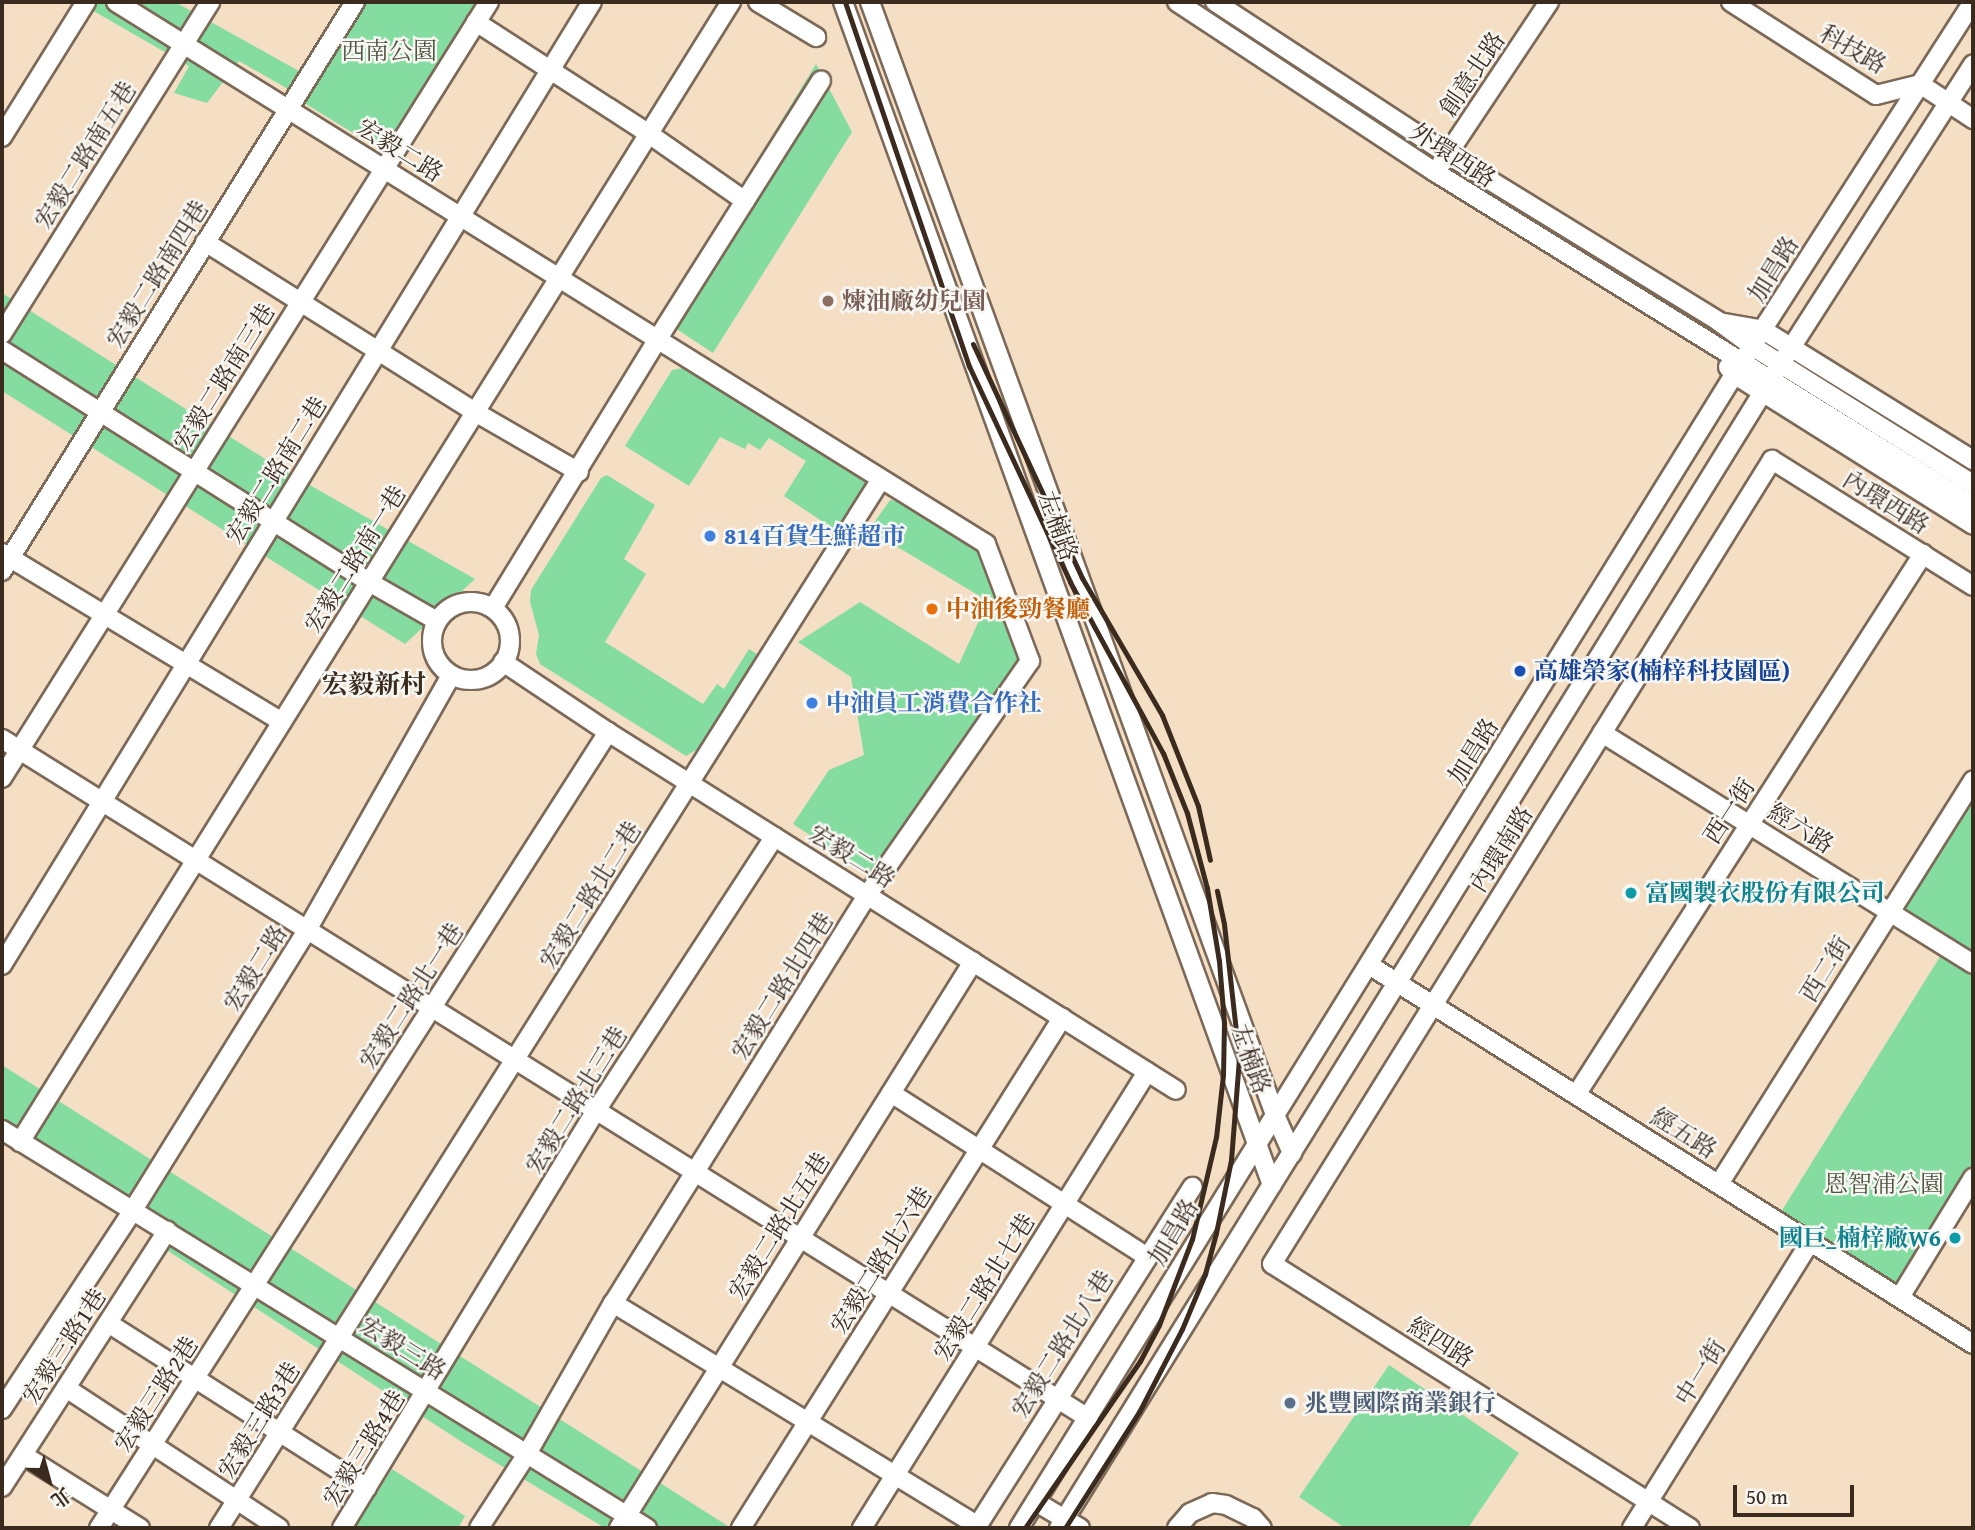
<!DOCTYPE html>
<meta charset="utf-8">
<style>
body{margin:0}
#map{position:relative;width:1975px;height:1530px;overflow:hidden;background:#f4dec4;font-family:"Gentium Book Plus","Noto Serif TC",serif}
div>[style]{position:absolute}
.green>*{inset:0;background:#85dca0}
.roads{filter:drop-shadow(2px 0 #7c6958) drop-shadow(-2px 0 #7c6958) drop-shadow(0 2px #7c6958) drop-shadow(0 -2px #7c6958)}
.minor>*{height:18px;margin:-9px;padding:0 9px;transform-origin:9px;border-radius:9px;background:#fff}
.minor>.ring{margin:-9px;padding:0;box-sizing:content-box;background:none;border:18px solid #fff;border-radius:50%}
.rail>*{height:5px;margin:-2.5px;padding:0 2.5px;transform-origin:2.5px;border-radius:2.5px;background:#3b2a1e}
.dots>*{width:19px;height:19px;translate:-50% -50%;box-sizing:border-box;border:4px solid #f6f6f2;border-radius:50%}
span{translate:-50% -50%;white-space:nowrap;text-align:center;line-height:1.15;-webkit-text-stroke:5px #f6f6f2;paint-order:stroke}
.street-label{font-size:24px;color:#3b2a1e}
.park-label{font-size:24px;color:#4e563e}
.education-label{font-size:24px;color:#785e54;font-weight:700}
.left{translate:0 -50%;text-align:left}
.shop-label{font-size:24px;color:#366cbe;font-weight:700}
.food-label{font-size:24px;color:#c56008;font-weight:700}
.transit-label{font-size:24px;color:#164399;font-weight:700}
.culture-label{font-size:24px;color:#0d838f;font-weight:700}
.right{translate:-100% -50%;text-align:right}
.service-label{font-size:24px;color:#4e5e75;font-weight:700}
.neighbourhood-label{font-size:26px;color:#3b2a1e;font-weight:700}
.frame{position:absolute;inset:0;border:4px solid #3b2a1e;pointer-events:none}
.north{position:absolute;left:14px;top:1446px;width:70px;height:70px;-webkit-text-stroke:5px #f6f6f2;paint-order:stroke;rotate:144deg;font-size:19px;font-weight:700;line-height:28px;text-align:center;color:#3b2a1e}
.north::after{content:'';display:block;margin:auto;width:24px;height:32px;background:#3b2a1e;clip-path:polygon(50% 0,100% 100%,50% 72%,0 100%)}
.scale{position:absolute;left:1733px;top:1485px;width:121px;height:32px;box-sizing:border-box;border:4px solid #3b2a1e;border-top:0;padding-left:9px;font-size:21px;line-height:24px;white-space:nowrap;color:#3b2a1e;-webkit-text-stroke:5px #f6f6f2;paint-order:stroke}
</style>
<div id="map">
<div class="green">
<i style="clip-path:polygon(78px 2px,175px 2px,299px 71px,288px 89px,239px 61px,207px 103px,174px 93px,189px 66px)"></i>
<i style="clip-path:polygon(363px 2px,478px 2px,384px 152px,301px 101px)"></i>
<i style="clip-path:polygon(816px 64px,852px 132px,713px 353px,660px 318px)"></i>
<i style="clip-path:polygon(2px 293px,278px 467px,475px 579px,405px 644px,2px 391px)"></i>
<i style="clip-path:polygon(684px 368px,863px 473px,866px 485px,837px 531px,784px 496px,806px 461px,769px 438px,760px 450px,748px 443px,745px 449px,720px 437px,689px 486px,625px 446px,672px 370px)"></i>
<i style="clip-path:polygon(607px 475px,655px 505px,624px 559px,646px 574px,605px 642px,703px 704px,717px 684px,724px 689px,749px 649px,760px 656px,698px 749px,686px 756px,540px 664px,536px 654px,539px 635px,530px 602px,531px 590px,601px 478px)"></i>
<i style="clip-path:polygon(890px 500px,903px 502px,979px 549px,1022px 660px,879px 871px,867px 872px,793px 824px,829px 770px,864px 755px,851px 677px,798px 642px,860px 602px,959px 664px,988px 601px,869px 530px)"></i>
<i style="clip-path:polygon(1973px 780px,1973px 1178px,1900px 1297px,1776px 1220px,1946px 947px,1890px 912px)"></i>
<i style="clip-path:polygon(2px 1065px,731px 1528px,605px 1528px,465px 1444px,168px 1251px,180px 1229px,2px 1119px)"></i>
<i style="clip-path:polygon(1389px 1365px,1519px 1453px,1468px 1528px,1345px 1528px,1299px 1497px)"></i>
<i style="clip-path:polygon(392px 1469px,465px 1516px,458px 1528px,354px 1528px)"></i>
</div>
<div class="roads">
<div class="minor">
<i style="left:116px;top:2px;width:1025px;rotate:31.92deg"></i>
<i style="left:986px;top:544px;width:125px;rotate:69.4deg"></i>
<i style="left:1030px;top:661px;width:284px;rotate:124.8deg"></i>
<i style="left:868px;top:894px;width:482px;rotate:121.9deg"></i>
<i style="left:613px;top:1303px;width:174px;rotate:119.7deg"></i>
<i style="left:527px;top:1454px;width:88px;rotate:123deg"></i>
<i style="left:758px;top:2px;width:68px;rotate:31.1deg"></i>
<i style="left:843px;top:2px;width:1258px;rotate:70.07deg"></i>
<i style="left:870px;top:2px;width:1184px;rotate:70deg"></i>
<i style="left:1275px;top:1115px;width:42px;rotate:65.9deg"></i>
<i style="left:1177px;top:2px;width:309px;rotate:33.4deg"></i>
<i style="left:1435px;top:172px;width:633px;rotate:31.76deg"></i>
<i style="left:1215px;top:2px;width:277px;rotate:33.2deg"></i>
<i style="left:1447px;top:154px;width:318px;rotate:31.6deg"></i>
<i style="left:1718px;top:321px;width:42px;rotate:36.3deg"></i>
<i style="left:1752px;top:346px;width:261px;rotate:32deg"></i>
<i style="left:1731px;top:2px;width:172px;rotate:32.7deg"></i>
<i style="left:1876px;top:95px;width:45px;rotate:-14deg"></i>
<i style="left:476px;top:22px;width:206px;rotate:32.9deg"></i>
<i style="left:649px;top:134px;width:117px;rotate:34.9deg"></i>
<i style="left:1920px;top:84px;width:64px;rotate:33.4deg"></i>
<i style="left:2px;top:137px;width:159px;rotate:-58.1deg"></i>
<i style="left:1441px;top:164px;width:195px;rotate:-56.3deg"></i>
<i style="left:205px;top:242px;width:319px;rotate:32.2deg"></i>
<i style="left:475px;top:412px;width:120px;rotate:30deg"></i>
<i style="left:1725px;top:323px;width:39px;rotate:10deg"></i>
<i style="left:1763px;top:330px;width:247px;rotate:31.8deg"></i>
<i style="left:2px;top:334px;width:392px;rotate:-57.9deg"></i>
<i style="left:2px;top:350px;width:434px;rotate:32.3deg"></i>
<i style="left:369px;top:582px;width:78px;rotate:29.8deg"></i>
<i style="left:1728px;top:367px;width:11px;rotate:49deg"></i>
<i style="left:1735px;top:375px;width:281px;rotate:32.2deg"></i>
<i style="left:2px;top:553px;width:327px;rotate:31.1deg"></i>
<i style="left:2px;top:571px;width:670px;rotate:-58.19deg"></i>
<i class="ring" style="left:432px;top:602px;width:60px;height:60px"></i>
<i style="left:493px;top:608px;width:314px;rotate:-58.5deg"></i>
<i style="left:657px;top:340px;width:307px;rotate:-57.7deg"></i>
<i style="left:503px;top:662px;width:126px;rotate:33.7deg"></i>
<i style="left:608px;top:732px;width:671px;rotate:32.22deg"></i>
<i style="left:1602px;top:733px;width:437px;rotate:31.9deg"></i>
<i style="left:2px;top:739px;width:1281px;rotate:32.01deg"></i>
<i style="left:2px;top:778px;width:916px;rotate:-57.89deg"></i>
<i style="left:2px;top:965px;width:1129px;rotate:-58.51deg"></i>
<i style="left:1369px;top:965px;width:713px;rotate:32.11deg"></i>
<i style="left:891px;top:1093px;width:303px;rotate:32.6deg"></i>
<i style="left:1576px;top:1095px;width:643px;rotate:-57.32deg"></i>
<i style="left:2px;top:1130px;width:758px;rotate:31.68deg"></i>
<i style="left:20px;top:1142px;width:1344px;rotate:-58.05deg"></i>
<i style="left:1719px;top:1184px;width:477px;rotate:-57.8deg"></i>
<i style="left:1900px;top:1297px;width:140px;rotate:-58.5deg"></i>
<i style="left:613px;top:1303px;width:428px;rotate:31.4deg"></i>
<i style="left:108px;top:1323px;width:307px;rotate:32.5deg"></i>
<i style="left:66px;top:1388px;width:255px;rotate:33.3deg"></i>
<i style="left:2px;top:1409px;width:238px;rotate:-56.6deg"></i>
<i style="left:133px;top:1210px;width:330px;rotate:-58.1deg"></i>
<i style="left:307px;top:930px;width:293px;rotate:-60.5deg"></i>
<i style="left:23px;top:1455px;width:138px;rotate:32deg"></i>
<i style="left:2px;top:1487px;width:305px;rotate:-57.2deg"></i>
<i style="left:1036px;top:1502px;width:51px;rotate:30.6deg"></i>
<i style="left:99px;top:1528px;width:945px;rotate:-57.4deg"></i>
<i style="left:219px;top:1528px;width:1240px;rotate:-57.74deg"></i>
<i style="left:342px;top:1528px;width:490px;rotate:-58.7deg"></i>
<i style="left:597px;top:1109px;width:325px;rotate:-56.9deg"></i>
<i style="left:619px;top:1528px;width:668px;rotate:-57.98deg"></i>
<i style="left:741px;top:1528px;width:603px;rotate:-57.81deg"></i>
<i style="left:862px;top:1528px;width:538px;rotate:-57.99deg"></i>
<i style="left:976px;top:1528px;width:404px;rotate:-57.6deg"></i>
<i style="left:1019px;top:1528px;width:1391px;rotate:-58.2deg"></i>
<i style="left:1752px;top:346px;width:409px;rotate:-57.3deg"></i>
<i style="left:1059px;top:1528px;width:1352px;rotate:-58.21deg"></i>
<i style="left:1771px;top:379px;width:374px;rotate:-57.3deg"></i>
<i style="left:1177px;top:1528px;width:20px;rotate:-49deg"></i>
<i style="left:1190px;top:1513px;width:24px;rotate:-24deg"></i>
<i style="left:1212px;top:1503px;width:14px;rotate:8deg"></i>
<i style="left:1226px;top:1505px;width:30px;rotate:26deg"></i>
<i style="left:1253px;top:1518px;width:13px;rotate:48deg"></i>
<i style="left:1632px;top:1528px;width:337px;rotate:-58.1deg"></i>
<i style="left:1690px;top:1528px;width:494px;rotate:-147.7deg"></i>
<i style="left:1272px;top:1264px;width:947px;rotate:-58.12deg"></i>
<i style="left:1772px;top:460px;width:237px;rotate:32.1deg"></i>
</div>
</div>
<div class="rail">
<i style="left:845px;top:2px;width:385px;rotate:71.2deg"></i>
<i style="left:969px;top:366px;width:238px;rotate:64.9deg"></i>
<i style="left:1070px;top:582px;width:195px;rotate:61.5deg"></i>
<i style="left:1163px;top:753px;width:65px;rotate:68.2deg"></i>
<i style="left:1187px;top:813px;width:78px;rotate:75.1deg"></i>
<i style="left:1207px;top:888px;width:74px;rotate:80.7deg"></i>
<i style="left:1219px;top:961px;width:62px;rotate:85.4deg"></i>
<i style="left:1224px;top:1023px;width:52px;rotate:91.1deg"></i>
<i style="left:1223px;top:1075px;width:62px;rotate:96.4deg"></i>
<i style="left:1216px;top:1137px;width:105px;rotate:103.2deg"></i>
<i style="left:1192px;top:1239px;width:92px;rotate:111deg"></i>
<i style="left:1159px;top:1325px;width:41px;rotate:117.8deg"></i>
<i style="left:1140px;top:1361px;width:203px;rotate:124.6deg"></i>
<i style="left:973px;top:344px;width:258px;rotate:65deg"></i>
<i style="left:1082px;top:578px;width:159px;rotate:59.7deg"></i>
<i style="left:1162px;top:715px;width:98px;rotate:68.4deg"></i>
<i style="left:1198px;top:806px;width:55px;rotate:77.5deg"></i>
<i style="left:1065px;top:1528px;width:138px;rotate:-57.5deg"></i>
<i style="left:1139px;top:1412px;width:93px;rotate:-62.6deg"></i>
<i style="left:1182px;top:1329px;width:60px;rotate:-67.3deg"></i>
<i style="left:1205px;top:1274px;width:42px;rotate:-75deg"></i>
<i style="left:1216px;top:1233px;width:75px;rotate:-78.4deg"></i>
<i style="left:1231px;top:1160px;width:102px;rotate:-85.5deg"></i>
<i style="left:1239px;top:1058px;width:135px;rotate:-96.4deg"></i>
<i style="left:1224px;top:924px;width:34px;rotate:-102deg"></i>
</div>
<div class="dots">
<i style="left:828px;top:301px;background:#8d6e63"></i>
<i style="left:710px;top:536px;background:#3f7fe0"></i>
<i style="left:932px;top:609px;background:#e8710a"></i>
<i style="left:1520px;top:671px;background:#1a4fb4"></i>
<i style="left:812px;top:703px;background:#3f7fe0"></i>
<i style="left:1631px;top:893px;background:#0f9aa8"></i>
<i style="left:1955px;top:1238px;background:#0f9aa8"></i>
<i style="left:1290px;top:1403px;background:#5c6f8a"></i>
</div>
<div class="street-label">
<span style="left:1853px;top:49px;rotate:30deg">科技路</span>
<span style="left:1472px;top:74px;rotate:-56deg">創意北路</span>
<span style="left:400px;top:150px;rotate:32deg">宏毅二路</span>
<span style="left:85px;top:155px;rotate:-58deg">宏毅二路南五巷</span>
<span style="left:1453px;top:155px;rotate:33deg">外環西路</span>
<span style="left:1773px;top:269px;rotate:-58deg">加昌路</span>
<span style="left:157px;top:274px;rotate:-58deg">宏毅二路南四巷</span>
<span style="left:224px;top:377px;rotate:-58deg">宏毅二路南三巷</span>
<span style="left:276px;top:470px;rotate:-58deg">宏毅二路南二巷</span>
<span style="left:1886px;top:502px;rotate:32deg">內環西路</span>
<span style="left:1058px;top:526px;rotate:70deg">左楠路</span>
<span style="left:355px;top:559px;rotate:-58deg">宏毅二路南一巷</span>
<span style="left:1473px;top:751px;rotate:-58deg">加昌路</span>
<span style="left:1729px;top:811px;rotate:-57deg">西一街</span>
<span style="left:1801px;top:828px;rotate:32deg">經六路</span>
<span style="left:1501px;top:849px;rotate:-58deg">內環南路</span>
<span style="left:852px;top:856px;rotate:32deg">宏毅二路</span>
<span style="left:590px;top:895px;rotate:-58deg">宏毅二路北二巷</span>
<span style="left:255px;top:968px;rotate:-58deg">宏毅二路</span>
<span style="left:1825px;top:969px;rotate:-58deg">西二街</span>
<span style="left:782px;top:986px;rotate:-58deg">宏毅二路北四巷</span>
<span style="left:411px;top:996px;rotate:-57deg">宏毅二路北一巷</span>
<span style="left:1251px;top:1059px;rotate:70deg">左楠路</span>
<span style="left:576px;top:1100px;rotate:-58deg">宏毅二路北三巷</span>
<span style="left:1684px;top:1133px;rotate:32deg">經五路</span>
<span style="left:779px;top:1226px;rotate:-58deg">宏毅二路北五巷</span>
<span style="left:1173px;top:1232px;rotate:-59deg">加昌路</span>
<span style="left:881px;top:1260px;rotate:-58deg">宏毅二路北六巷</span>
<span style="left:984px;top:1287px;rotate:-58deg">宏毅二路北七巷</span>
<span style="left:1441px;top:1342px;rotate:32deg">經四路</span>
<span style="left:1062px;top:1344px;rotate:-58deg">宏毅二路北八巷</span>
<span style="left:64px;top:1346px;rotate:-57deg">宏毅三路1巷</span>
<span style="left:403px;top:1348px;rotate:32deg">宏毅三路</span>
<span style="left:1700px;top:1372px;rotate:-58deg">中一街</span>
<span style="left:156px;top:1394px;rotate:-57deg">宏毅三路2巷</span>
<span style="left:259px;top:1420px;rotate:-58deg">宏毅三路3巷</span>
<span style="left:364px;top:1448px;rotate:-58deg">宏毅三路4巷</span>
</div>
<div class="park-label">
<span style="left:389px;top:51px">西南公園</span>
<span style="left:1884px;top:1184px">恩智浦公園</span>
</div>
<div class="education-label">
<span class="left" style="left:842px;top:301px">煉油廠幼兒園</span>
</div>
<div class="shop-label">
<span class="left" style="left:724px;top:536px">814百貨生鮮超市</span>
<span class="left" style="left:826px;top:703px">中油員工消費合作社</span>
</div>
<div class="food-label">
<span class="left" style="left:946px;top:609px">中油後勁餐廳</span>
</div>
<div class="transit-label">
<span class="left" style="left:1534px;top:671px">高雄榮家(楠梓科技園區)</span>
</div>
<div class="culture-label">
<span class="left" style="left:1645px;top:893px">富國製衣股份有限公司</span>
<span class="right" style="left:1941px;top:1238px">國巨_楠梓廠W6</span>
</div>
<div class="service-label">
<span class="left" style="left:1304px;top:1403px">兆豐國際商業銀行</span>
</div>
<div class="neighbourhood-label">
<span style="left:374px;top:684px">宏毅新村</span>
</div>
<div class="frame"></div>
<div class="north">北</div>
<div class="scale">50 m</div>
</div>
